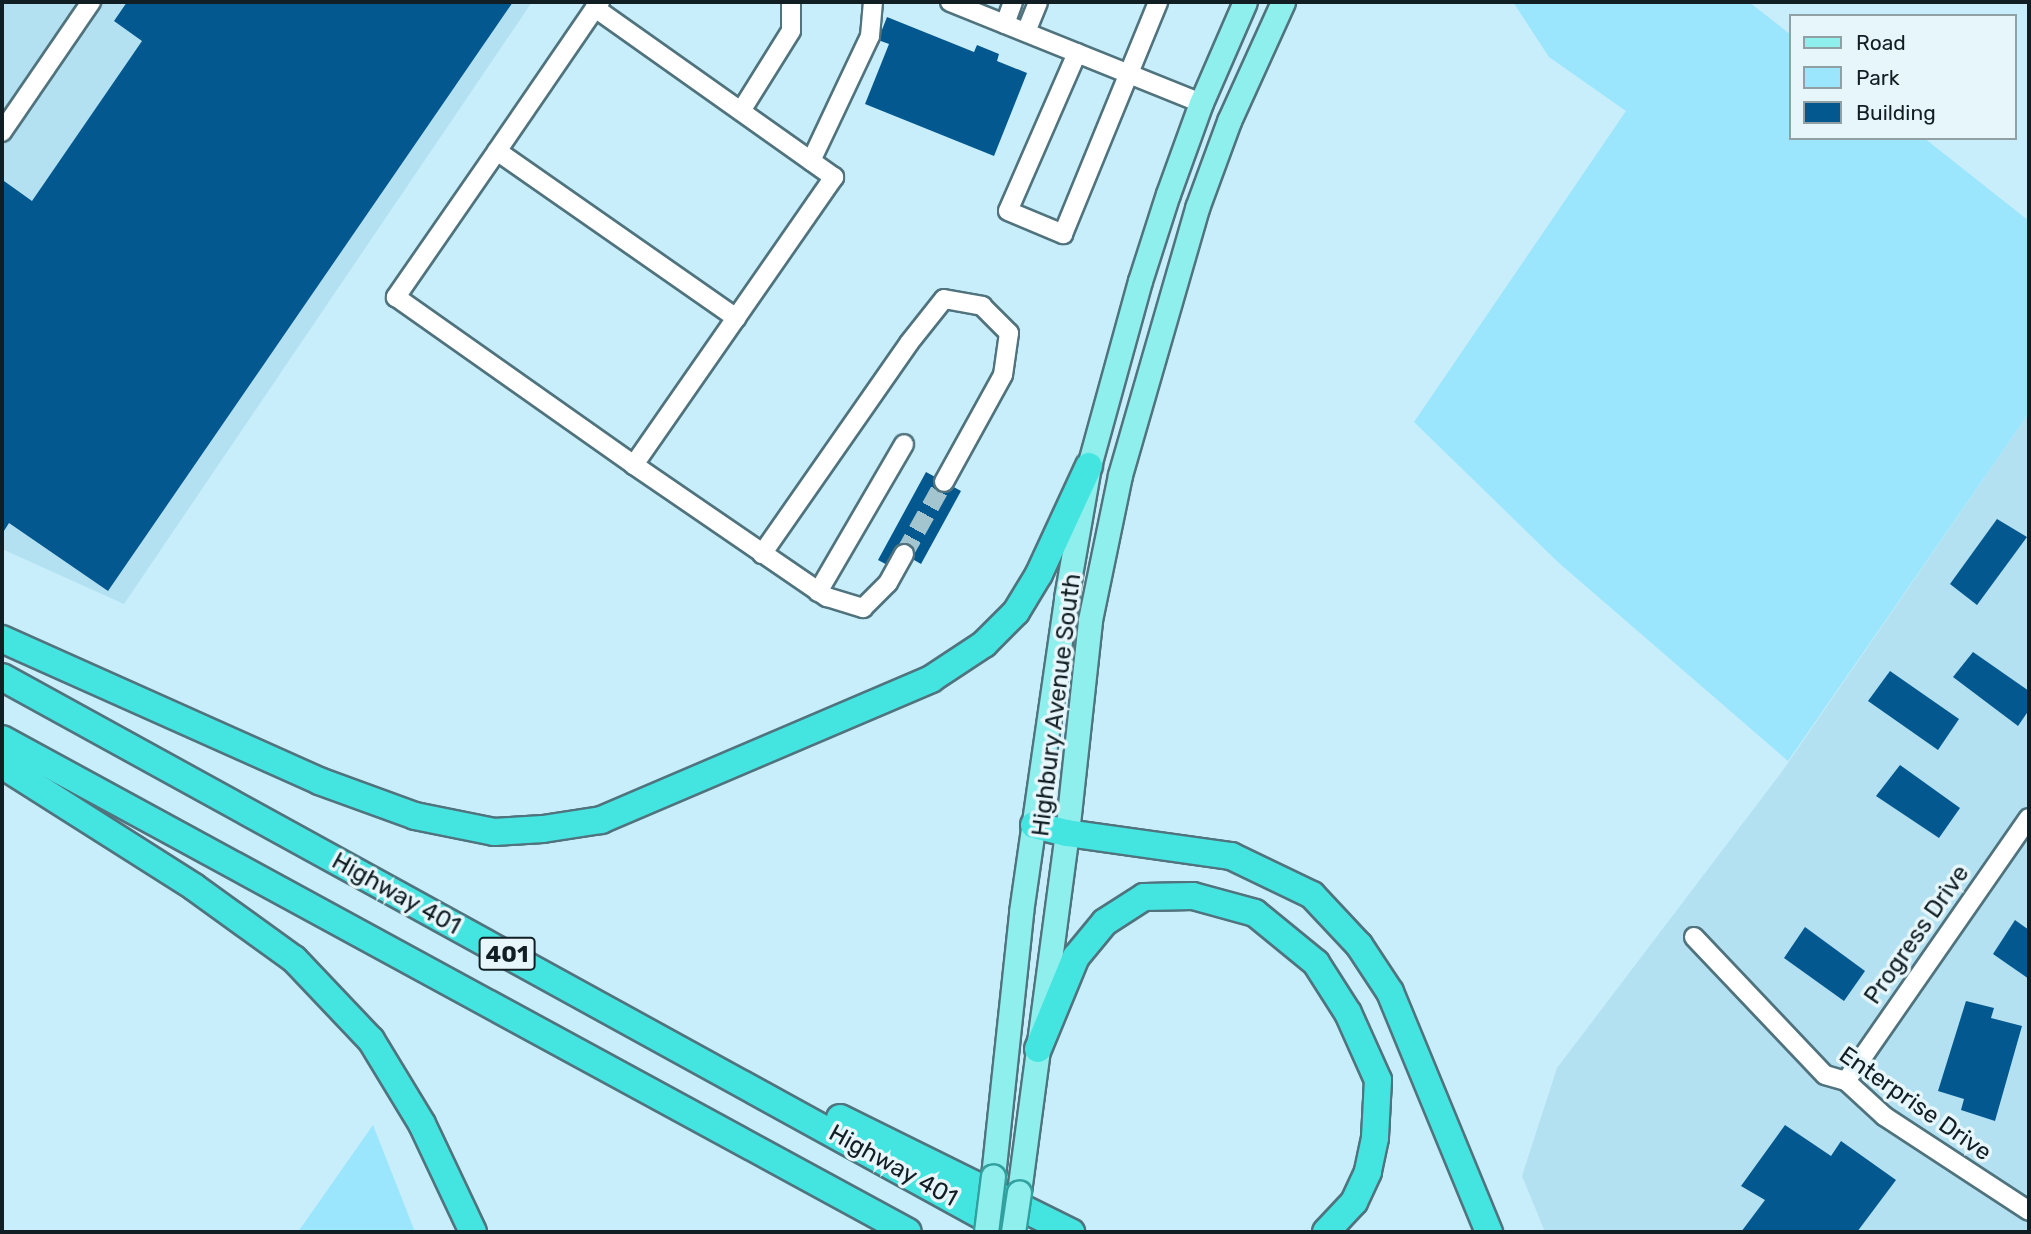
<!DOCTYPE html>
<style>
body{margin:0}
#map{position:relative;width:2031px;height:1234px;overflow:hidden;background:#c7eefa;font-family:Rubik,sans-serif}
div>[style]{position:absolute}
.built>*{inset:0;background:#b3e1f1}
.green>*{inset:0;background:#9be5fd}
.building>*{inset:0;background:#045890}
.minor-tunnel>*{height:18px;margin-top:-9px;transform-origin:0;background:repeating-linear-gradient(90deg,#a3c5cf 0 18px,transparent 0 27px)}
.roads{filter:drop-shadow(2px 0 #50737e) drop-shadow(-2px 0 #50737e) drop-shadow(0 2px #50737e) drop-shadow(0 -2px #50737e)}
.minor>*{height:18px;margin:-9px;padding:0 9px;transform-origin:9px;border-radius:9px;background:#fff}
.major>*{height:23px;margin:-11.5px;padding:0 11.5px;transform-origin:11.5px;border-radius:11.5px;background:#8fefed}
.highway>*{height:26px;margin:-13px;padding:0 13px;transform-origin:13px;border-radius:13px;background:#44e5e1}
.bridges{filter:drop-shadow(2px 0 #32a09f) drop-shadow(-2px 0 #32a09f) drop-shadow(0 2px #32a09f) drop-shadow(0 -2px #32a09f)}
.major-bridge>*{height:23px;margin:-11.5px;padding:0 11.5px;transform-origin:11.5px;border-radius:11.5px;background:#8fefed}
span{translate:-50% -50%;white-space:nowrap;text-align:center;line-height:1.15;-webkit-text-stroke:7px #e7f6fb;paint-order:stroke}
.shield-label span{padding:2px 5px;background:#e7f6fb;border:2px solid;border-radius:5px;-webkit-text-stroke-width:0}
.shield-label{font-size:23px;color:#111f24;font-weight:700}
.street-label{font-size:24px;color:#111f24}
.frame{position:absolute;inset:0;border:4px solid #111f24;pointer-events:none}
.legend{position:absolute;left:1789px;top:14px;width:228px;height:126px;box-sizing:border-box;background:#e7f6fb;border:2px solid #91a0a5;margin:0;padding:9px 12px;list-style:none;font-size:21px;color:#111f24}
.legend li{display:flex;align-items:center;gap:14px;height:35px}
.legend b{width:35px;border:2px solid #91a0a5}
</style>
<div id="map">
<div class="built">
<i style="clip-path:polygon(2px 2px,532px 2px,124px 604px,2px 549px)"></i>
<i style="clip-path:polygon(2029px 413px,2029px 1232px,1545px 1232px,1522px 1176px,1557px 1068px,1781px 773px)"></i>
</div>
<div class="green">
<i style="clip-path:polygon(1513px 2px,1749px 2px,1791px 35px,1791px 138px,1924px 138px,2029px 221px,2029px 413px,1788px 761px,1559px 563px,1414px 422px,1626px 111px,1549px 57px)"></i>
<i style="clip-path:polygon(373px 1125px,415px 1232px,298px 1232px)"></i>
</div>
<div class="building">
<i style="clip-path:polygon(127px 2px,513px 2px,108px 591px,9px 523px,2px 534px,2px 184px,4px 181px,32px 201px,142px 41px,114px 21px)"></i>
<i style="clip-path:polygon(887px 17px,974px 52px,977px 45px,999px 54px,997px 61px,1027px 73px,994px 156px,865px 104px,889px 44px,878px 40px)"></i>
<i style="clip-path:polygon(926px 472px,961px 491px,921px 564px,902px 553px,893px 568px,878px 560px)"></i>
<i style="clip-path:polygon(1997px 519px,2027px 537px,1977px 605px,1950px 584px)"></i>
<i style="clip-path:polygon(1973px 652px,2029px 691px,2029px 710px,2018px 726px,1953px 677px)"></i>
<i style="clip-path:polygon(1890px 671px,1959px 719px,1938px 750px,1868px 701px)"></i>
<i style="clip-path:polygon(1900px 765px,1960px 808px,1939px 838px,1876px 796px)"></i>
<i style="clip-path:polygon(2015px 920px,2029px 930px,2029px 979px,1993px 954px)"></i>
<i style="clip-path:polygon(1805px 927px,1865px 971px,1844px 1001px,1784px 958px)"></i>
<i style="clip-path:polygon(1966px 1001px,1994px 1008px,1991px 1018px,2022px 1026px,1995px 1121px,1961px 1110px,1964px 1099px,1938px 1091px)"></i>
<i style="clip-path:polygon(1785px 1125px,1831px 1156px,1841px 1141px,1896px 1180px,1857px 1232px,1741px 1232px,1765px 1200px,1741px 1186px)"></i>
</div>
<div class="minor-tunnel">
<i style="left:904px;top:554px;width:82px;rotate:-60.9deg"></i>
</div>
<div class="roads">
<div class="minor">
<i style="left:600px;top:2px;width:8px;rotate:130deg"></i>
<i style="left:595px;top:8px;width:293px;rotate:35.3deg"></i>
<i style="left:834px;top:177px;width:351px;rotate:124.8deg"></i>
<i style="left:634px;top:465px;width:234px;rotate:34.4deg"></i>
<i style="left:827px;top:597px;width:38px;rotate:17deg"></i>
<i style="left:863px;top:608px;width:35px;rotate:-45deg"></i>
<i style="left:888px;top:583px;width:33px;rotate:-61deg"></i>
<i style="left:950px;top:2px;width:271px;rotate:21.9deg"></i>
<i style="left:595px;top:8px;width:173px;rotate:124.4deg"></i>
<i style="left:497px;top:151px;width:292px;rotate:34.9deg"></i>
<i style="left:1005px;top:24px;width:23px;rotate:-70deg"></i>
<i style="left:1026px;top:32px;width:32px;rotate:-68deg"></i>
<i style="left:1077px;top:53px;width:172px;rotate:113.6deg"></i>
<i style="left:1008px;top:211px;width:60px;rotate:22.7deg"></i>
<i style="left:1063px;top:234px;width:251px;rotate:-67.7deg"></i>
<i style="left:741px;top:111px;width:94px;rotate:-58deg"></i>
<i style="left:791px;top:31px;width:29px;rotate:-90deg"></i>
<i style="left:2px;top:132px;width:158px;rotate:-55.6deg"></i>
<i style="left:497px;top:151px;width:178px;rotate:124.7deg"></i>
<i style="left:396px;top:297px;width:291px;rotate:35.2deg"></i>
<i style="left:811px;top:161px;width:138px;rotate:-64.7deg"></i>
<i style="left:870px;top:36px;width:34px;rotate:-85deg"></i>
<i style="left:762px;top:554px;width:257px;rotate:-55.1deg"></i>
<i style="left:909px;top:343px;width:56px;rotate:-51.5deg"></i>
<i style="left:944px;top:299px;width:39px;rotate:10deg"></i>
<i style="left:982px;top:306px;width:38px;rotate:45deg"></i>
<i style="left:1009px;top:333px;width:42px;rotate:98.1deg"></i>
<i style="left:1003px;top:375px;width:122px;rotate:118.9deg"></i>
<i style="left:818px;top:592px;width:171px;rotate:-59.8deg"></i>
<i style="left:1694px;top:937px;width:190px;rotate:46.5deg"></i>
<i style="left:1825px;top:1075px;width:22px;rotate:16deg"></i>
<i style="left:1846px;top:1081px;width:52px;rotate:42.6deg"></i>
<i style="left:1884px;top:1116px;width:173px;rotate:33.2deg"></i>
<i style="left:1846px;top:1081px;width:320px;rotate:-55.2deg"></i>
</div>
<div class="major">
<i style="left:993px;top:1176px;width:265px;rotate:-83.9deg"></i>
<i style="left:1021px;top:912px;width:317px;rotate:-81.8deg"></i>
<i style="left:1066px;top:598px;width:134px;rotate:-80.1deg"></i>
<i style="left:1089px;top:466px;width:192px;rotate:-74.6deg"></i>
<i style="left:1140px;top:281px;width:91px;rotate:-72.2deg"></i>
<i style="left:1168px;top:194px;width:97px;rotate:-70.1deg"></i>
<i style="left:1201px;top:103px;width:110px;rotate:-66.5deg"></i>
<i style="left:1019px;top:1192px;width:362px;rotate:-82.4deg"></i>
<i style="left:1067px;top:833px;width:214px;rotate:-83.8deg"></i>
<i style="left:1090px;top:620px;width:148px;rotate:-78.3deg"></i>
<i style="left:1120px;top:475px;width:278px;rotate:-73.9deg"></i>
<i style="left:1197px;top:208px;width:93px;rotate:-69.8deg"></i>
<i style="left:1229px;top:121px;width:131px;rotate:-65.6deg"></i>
</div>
<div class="highway">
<i style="left:2px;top:639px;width:347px;rotate:24.1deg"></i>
<i style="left:319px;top:781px;width:102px;rotate:20deg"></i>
<i style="left:415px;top:816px;width:81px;rotate:11.4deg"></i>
<i style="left:494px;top:832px;width:49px;rotate:-3.5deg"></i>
<i style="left:543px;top:829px;width:59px;rotate:-8.8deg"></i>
<i style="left:601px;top:820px;width:359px;rotate:-23.1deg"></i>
<i style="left:931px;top:679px;width:64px;rotate:-33.4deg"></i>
<i style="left:984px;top:644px;width:45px;rotate:-45deg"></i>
<i style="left:1016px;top:612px;width:44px;rotate:-58.8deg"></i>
<i style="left:1039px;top:574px;width:119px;rotate:-65.2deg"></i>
<i style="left:2px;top:677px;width:1152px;rotate:28.81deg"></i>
<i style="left:2px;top:739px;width:1031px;rotate:28.55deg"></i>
<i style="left:2px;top:765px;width:227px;rotate:32.4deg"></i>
<i style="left:194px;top:887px;width:123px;rotate:35.8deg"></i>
<i style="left:294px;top:959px;width:112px;rotate:46.5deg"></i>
<i style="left:371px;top:1040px;width:98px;rotate:58.7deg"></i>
<i style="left:422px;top:1124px;width:119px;rotate:64.7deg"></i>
<i style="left:1034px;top:825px;width:34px;rotate:14deg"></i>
<i style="left:1067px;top:833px;width:166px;rotate:8deg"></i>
<i style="left:1231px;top:856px;width:90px;rotate:25.7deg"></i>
<i style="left:1312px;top:895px;width:69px;rotate:46.8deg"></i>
<i style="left:1359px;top:945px;width:56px;rotate:56.6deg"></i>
<i style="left:1390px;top:992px;width:260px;rotate:67.6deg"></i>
<i style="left:1038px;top:1049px;width:100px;rotate:-67.6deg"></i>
<i style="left:1076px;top:957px;width:45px;rotate:-50.4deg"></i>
<i style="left:1105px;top:922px;width:46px;rotate:-32.7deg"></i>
<i style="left:1144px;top:897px;width:49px;rotate:-1.2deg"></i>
<i style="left:1193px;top:896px;width:64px;rotate:15.3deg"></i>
<i style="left:1255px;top:913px;width:79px;rotate:39.3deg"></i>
<i style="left:1316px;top:963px;width:59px;rotate:57.4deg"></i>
<i style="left:1348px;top:1013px;width:73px;rotate:65.9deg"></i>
<i style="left:1378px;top:1080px;width:58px;rotate:93deg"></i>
<i style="left:1375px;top:1138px;width:35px;rotate:102deg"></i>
<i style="left:1368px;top:1172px;width:33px;rotate:115deg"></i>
<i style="left:1354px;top:1202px;width:41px;rotate:133deg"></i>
<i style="left:840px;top:1118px;width:258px;rotate:26.3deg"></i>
</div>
</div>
<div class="bridges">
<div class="major-bridge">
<i style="left:986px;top:1232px;width:56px;rotate:-82.9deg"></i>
<i style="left:1013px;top:1232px;width:40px;rotate:-81.5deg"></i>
</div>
</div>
<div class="shield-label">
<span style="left:507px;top:954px">401</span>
</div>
<div class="street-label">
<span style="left:1057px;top:705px;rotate:-83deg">Highbury Avenue South</span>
<span style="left:396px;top:894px;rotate:29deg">Highway 401</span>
<span style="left:1917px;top:935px;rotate:-55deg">Progress Drive</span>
<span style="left:1915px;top:1104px;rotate:35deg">Enterprise Drive</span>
<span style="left:893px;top:1166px;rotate:29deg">Highway 401</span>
</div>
<div class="frame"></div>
<ul class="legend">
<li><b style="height:9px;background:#8fefed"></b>Road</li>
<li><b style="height:19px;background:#9be5fd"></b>Park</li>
<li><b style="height:19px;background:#045890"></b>Building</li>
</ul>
</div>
